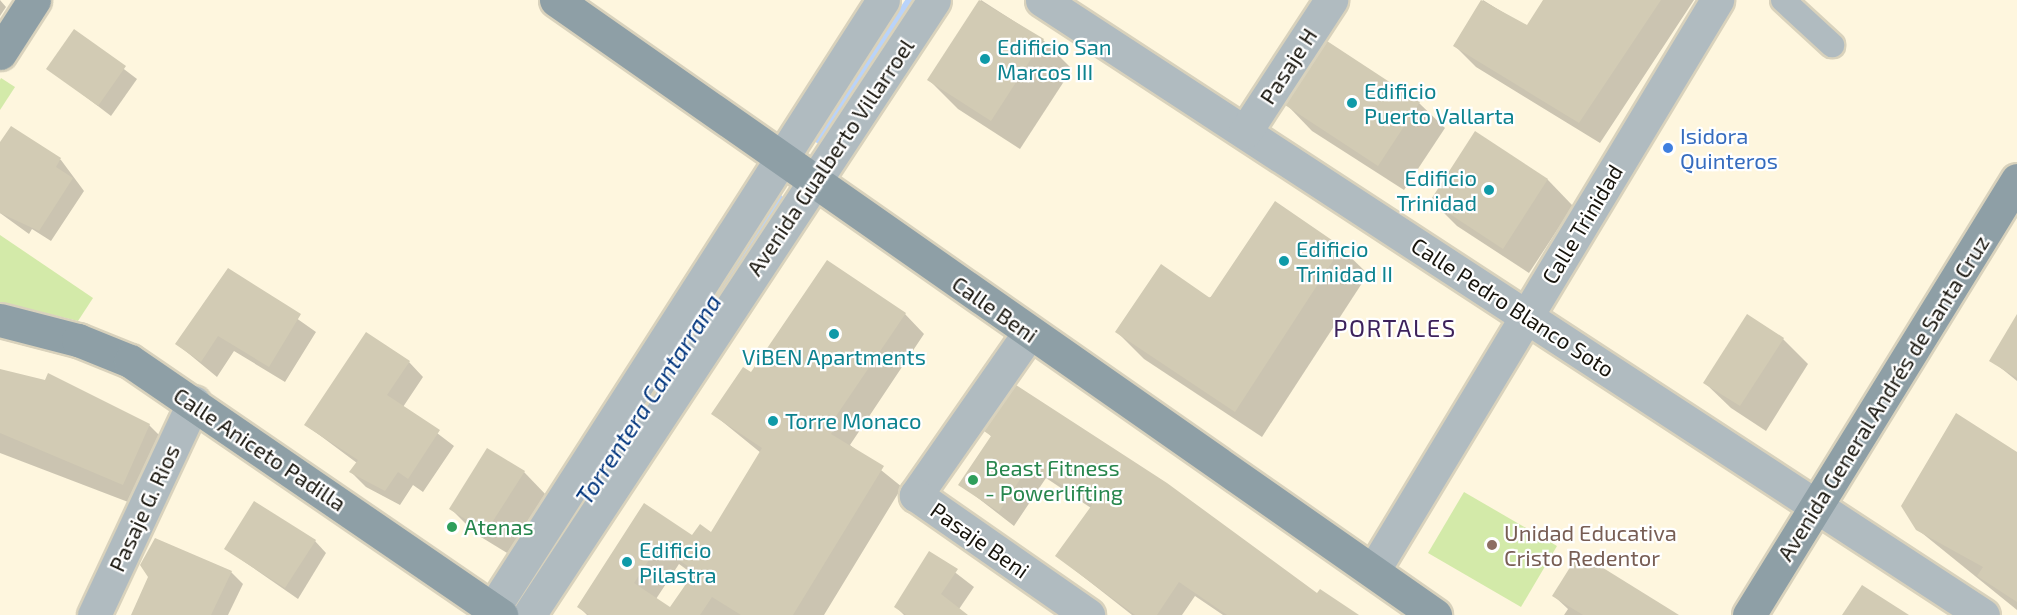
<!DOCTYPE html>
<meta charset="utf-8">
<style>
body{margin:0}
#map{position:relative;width:2017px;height:615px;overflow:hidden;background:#fef6de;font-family:"Exo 2",sans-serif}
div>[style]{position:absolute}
.green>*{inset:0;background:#d3eaa9}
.shadow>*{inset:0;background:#0003}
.stream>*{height:8px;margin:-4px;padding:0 4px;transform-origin:4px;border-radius:4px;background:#b9d3fa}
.building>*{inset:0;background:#d2cbb4}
.roads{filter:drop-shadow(2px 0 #d9d2bc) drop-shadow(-2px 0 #d9d2bc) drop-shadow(0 2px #d9d2bc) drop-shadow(0 -2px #d9d2bc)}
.pedestrian>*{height:24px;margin:-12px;padding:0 12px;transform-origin:12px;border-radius:12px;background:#b0bbc0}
.minor>*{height:33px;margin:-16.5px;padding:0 16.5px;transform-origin:16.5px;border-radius:16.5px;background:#b0bbc0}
.secondary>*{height:33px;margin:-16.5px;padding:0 16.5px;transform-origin:16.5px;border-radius:16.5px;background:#8e9fa6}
.dots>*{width:16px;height:16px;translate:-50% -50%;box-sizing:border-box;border:3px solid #fff;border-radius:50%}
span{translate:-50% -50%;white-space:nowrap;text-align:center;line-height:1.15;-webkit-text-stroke:4.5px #fff;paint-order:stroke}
.culture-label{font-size:22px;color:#0d838f}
.left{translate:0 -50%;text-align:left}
.right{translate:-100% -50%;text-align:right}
.street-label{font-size:22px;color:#17140c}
.shop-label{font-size:22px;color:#366cbe}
.leisure-label{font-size:22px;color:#27864d}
.education-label{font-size:22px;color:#785e54}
.neighbourhood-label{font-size:24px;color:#3d225b;letter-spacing:1.5px}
.water-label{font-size:24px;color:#00347c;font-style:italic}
</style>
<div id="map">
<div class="green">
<i style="clip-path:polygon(1px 78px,15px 87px,0 110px,0 80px)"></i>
<i style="clip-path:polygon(0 235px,93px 298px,78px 321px,0 302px)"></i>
<i style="clip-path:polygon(1464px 492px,1557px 546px,1521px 607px,1428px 553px)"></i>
</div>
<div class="shadow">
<i style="clip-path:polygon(0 0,6px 7px,0 16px)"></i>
<i style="clip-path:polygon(981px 0,1043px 40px,1072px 69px,1020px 149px,958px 109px,929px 80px)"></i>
<i style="clip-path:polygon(1483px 0,1528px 28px,1544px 0,1694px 0,1600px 143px,1476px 67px,1455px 46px)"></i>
<i style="clip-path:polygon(74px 31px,137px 79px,111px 116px,48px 68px)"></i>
<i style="clip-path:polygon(1419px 103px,1445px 128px,1404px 190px,1312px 131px,1287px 105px)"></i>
<i style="clip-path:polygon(11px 128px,61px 160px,84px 191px,51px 241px,32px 229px,29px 234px,0 213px,0 145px)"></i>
<i style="clip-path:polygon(1476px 133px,1548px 180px,1573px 206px,1529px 273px,1457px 226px,1432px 201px)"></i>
<i style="clip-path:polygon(1341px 248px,1368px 274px,1262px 437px,1144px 359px,1117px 332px)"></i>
<i style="clip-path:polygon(228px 270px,316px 332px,285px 382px,234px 351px,217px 377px,177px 344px)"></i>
<i style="clip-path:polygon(evenodd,905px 314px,924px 334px,850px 445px,902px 487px,824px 615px,587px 615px,579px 607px,644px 505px,693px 537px,711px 534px,761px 453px,713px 414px,752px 375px,905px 314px,679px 564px,694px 575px,671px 609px,656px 599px,679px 564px)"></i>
<i style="clip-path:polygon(2017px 325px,2017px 381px,1991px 360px)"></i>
<i style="clip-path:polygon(1783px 339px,1808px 364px,1766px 431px,1731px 408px,1705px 383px)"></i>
<i style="clip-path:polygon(409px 362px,423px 377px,403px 407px,454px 446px,423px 492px,413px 485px,400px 505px,366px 487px,351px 472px,357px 463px,306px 425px)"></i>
<i style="clip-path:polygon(0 371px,149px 425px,175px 451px,149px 510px,0 453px)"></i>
<i style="clip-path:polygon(986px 431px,1317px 596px,1351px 615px,1223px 615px,1195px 596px,1182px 615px,1132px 615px,1057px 556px,1091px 508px,1046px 478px,1014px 526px,960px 484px,992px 437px)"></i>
<i style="clip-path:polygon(2017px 454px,2017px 610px,1917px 529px)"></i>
<i style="clip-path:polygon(524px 472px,549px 498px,512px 556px,476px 534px,451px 509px)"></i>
<i style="clip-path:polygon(315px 541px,326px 553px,298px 599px,226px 549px)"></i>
<i style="clip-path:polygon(930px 553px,974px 587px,955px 615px,904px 615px,896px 607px)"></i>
<i style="clip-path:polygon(231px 572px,243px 584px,228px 615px,132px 615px)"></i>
<i style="clip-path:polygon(1554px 596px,1676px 615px,1564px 615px,1568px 609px)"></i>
</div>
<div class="stream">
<i style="left:818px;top:139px;width:167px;rotate:-56.5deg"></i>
<i style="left:627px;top:429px;width:276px;rotate:-56.5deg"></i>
</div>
<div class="building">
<i style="clip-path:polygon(979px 0,1044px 39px,991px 121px,927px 80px)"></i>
<i style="clip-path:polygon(1481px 0,1527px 25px,1543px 0,1661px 0,1579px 123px,1453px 46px)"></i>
<i style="clip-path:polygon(74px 29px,126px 66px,98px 106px,46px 69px)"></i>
<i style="clip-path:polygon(1327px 41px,1420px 102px,1378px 166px,1285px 105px)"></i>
<i style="clip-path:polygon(11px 126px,61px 158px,56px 167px,73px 178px,39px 231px,0 213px,0 142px)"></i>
<i style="clip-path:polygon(1475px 131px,1548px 179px,1503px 249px,1430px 201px)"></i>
<i style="clip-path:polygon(1275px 201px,1342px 247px,1235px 412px,1115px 332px,1161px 264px,1210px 298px)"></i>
<i style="clip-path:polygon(evenodd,827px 260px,906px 313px,830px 425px,835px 428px,831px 434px,884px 466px,793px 615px,741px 615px,712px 597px,700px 615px,589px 615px,577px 607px,644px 503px,692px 535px,700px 524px,711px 532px,762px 448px,711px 414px,743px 367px,751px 372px,827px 260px,658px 546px,695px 571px,670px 607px,634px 583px,658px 546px)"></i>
<i style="clip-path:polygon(228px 268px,301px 314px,269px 367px,218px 336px,201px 362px,175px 344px)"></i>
<i style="clip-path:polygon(1747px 314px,1784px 338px,1740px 406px,1703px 383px)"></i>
<i style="clip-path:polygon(2017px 314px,2017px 378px,1989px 361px)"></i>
<i style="clip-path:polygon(366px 332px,410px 361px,387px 395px,440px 430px,408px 479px,398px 472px,385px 491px,349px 472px,358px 460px,304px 425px)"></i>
<i style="clip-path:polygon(0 369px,45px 380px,48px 373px,150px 424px,123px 485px,0 433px)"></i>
<i style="clip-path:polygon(1016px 385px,1167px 483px,1317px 593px,1320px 589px,1359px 615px,1227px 615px,1179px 582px,1157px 615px,1135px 615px,1055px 556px,1092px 505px,1030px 464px,999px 512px,958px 485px,991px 436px,984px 431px)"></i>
<i style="clip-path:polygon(1956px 413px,2017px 452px,2017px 602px,1977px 576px,1983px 567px,1916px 530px,1901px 506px)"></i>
<i style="clip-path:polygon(487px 448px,525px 471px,486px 532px,449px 509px)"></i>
<i style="clip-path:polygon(254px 501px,316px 540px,285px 588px,224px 549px)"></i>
<i style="clip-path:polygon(155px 538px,232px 571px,211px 615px,131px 615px,148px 577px,140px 565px)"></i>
<i style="clip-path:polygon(929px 551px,958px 569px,941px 594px,968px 615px,906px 615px,894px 607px)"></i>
<i style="clip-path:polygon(1579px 553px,1679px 615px,1583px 615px,1552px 596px)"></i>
<i style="clip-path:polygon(1862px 585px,1909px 615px,1842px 615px)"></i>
</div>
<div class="roads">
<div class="pedestrian">
<i style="left:1783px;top:0;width:67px;rotate:42.6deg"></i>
</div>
<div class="minor">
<i style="left:1042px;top:0;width:1124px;rotate:33.17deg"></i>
<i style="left:1245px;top:132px;width:158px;rotate:-56.9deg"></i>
<i style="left:1029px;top:333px;width:198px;rotate:124.9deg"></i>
<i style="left:916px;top:495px;width:210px;rotate:34.9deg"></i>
<i style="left:1373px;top:571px;width:667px;rotate:-58.93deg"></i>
<i style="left:94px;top:615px;width:235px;rotate:-64.9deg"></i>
<i style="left:489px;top:615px;width:730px;rotate:-57.35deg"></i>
<i style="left:529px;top:615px;width:736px;rotate:-56.63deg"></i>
</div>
<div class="secondary">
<i style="left:556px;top:0;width:1073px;rotate:34.98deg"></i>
<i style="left:0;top:53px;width:63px;rotate:-57.3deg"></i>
<i style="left:0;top:320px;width:81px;rotate:14.4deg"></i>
<i style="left:78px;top:340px;width:56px;rotate:22deg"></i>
<i style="left:130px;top:361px;width:450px;rotate:34.4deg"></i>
<i style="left:1749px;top:615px;width:511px;rotate:-58.36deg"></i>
</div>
</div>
<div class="dots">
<i style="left:985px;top:59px;background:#0f9aa8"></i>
<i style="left:1352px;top:103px;background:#0f9aa8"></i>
<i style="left:1668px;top:148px;background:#3f7fe0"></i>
<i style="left:1489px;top:190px;background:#0f9aa8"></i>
<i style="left:1284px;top:261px;background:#0f9aa8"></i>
<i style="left:834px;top:334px;background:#0f9aa8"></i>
<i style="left:773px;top:421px;background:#0f9aa8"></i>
<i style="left:973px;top:480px;background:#2e9e5b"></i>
<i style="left:452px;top:527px;background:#2e9e5b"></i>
<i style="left:1492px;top:545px;background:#8d6e63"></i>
<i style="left:627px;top:562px;background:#0f9aa8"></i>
</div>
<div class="culture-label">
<span class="left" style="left:997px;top:59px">Edificio San<br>Marcos III</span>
<span class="left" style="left:1364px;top:103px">Edificio<br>Puerto Vallarta</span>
<span class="right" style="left:1477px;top:190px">Edificio<br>Trinidad</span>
<span class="left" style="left:1296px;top:261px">Edificio<br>Trinidad II</span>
<span style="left:834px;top:357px">ViBEN Apartments</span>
<span class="left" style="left:785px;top:421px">Torre Monaco</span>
<span class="left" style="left:639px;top:562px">Edificio<br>Pilastra</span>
</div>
<div class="street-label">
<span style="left:1288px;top:66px;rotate:-57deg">Pasaje H</span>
<span style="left:830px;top:157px;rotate:-56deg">Avenida Gualberto Villarroel</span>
<span style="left:1582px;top:224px;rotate:-59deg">Calle Trinidad</span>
<span style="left:1513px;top:307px;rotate:33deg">Calle Pedro Blanco Soto</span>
<span style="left:995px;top:309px;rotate:35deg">Calle Beni</span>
<span style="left:1883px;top:398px;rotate:-58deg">Avenida General Andrés de Santa Cruz</span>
<span style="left:260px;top:449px;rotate:34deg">Calle Aniceto Padilla</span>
<span style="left:144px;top:508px;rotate:-65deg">Pasaje G. Rios</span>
<span style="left:980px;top:540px;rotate:35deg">Pasaje Beni</span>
</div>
<div class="shop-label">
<span class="left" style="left:1680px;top:148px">Isidora<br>Quinteros</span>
</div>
<div class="leisure-label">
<span class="left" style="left:985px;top:480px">Beast Fitness<br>- Powerlifting</span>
<span class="left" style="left:464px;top:527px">Atenas</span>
</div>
<div class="education-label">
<span class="left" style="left:1504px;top:545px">Unidad Educativa<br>Cristo Redentor</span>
</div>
<div class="neighbourhood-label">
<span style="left:1395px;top:328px">PORTALES</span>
</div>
<div class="water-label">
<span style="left:648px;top:399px;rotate:-57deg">Torrentera Cantarrana</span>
</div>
</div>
